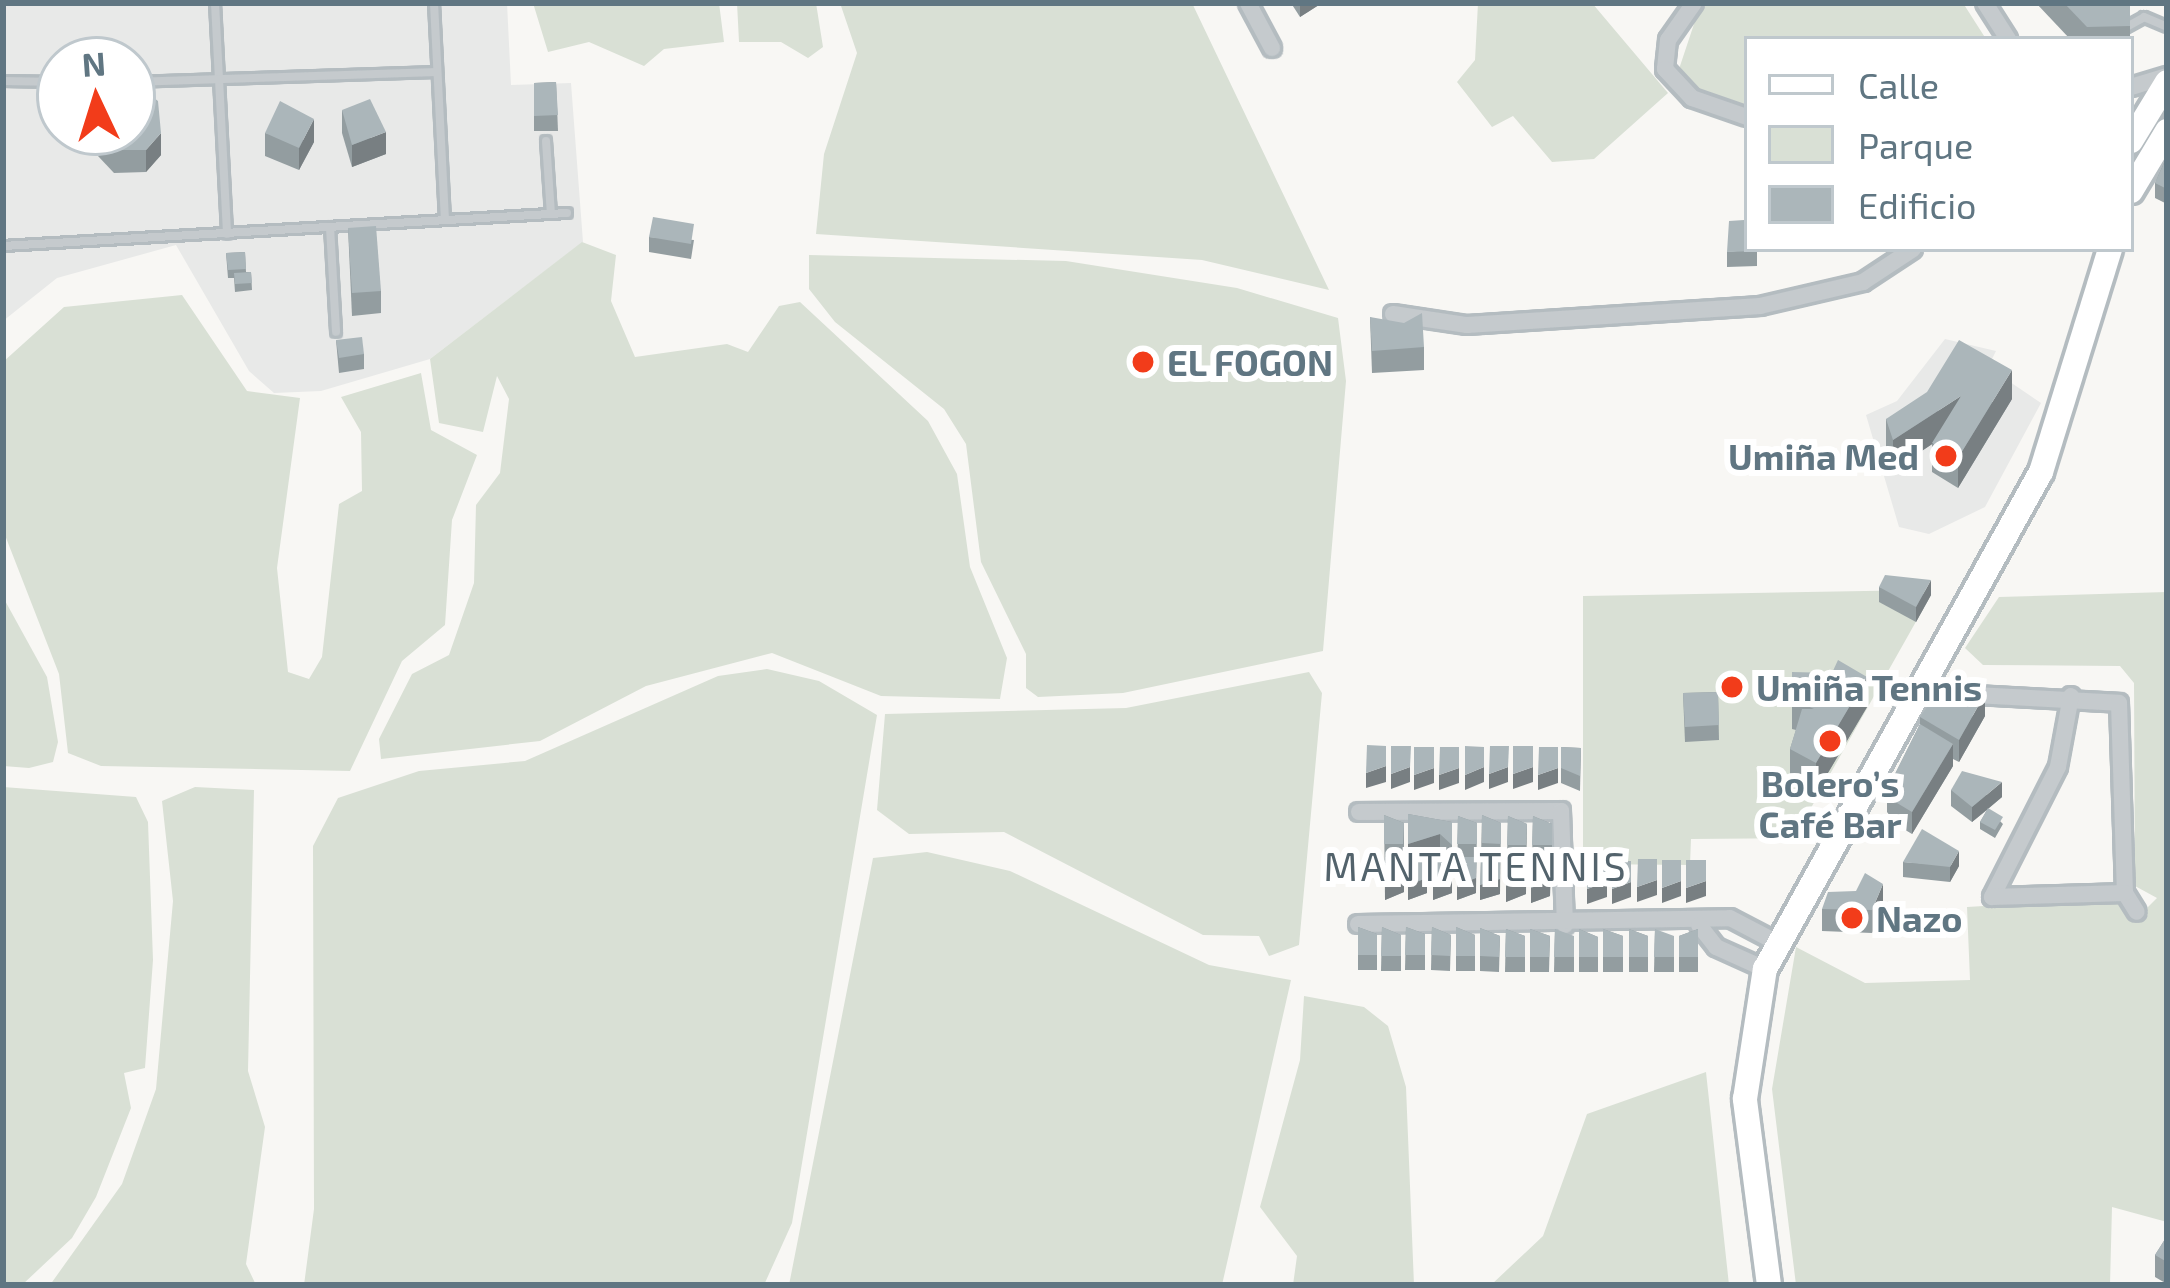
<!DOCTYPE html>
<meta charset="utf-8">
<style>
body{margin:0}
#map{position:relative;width:2170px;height:1288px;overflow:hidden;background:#f8f7f4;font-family:"Exo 2",sans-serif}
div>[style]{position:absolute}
.built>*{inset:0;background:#e8e9e8}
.green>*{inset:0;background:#d9e0d5}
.roads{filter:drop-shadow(3px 0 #b4bcc0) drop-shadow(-3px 0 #b4bcc0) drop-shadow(0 3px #b4bcc0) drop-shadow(0 -3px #b4bcc0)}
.lane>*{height:8px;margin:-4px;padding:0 4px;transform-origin:4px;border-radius:4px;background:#c5cacd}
.street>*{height:16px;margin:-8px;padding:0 8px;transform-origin:8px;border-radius:8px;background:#c5cacd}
.secondary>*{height:24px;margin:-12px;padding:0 12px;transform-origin:12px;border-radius:12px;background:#fff}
.wall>*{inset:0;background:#939da0}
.shaded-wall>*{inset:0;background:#787f82}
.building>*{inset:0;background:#abb6ba}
.dots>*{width:33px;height:33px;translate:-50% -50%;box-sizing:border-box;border:6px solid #fff;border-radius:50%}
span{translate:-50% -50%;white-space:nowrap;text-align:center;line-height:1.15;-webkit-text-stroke:12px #fff;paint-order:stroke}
.poi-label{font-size:36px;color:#607682;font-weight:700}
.left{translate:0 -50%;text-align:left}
.right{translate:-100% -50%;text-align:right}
.neighbourhood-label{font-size:39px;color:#53636c;letter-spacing:3px}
.frame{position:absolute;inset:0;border:6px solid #607682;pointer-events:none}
.legend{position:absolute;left:1744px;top:36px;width:390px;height:216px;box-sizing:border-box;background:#fff;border:3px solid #bfc8cd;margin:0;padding:15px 21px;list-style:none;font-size:36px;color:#607682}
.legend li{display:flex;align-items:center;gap:24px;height:60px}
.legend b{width:60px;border:3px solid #bfc8cd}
.north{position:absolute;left:36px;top:36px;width:120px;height:120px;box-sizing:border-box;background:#fff;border:3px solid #bfc8cd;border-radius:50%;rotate:356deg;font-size:33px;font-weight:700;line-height:48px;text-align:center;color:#607682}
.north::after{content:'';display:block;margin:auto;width:42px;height:54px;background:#f23c1a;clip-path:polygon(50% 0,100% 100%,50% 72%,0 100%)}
</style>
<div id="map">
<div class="built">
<i style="clip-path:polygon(evenodd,3px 3px,507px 3px,511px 85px,571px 83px,583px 242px,430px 359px,321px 391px,274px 393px,249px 371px,176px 245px,57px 278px,3px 321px,3px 3px,60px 60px,132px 60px,132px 132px,60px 132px,60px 60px)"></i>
<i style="clip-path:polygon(1945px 339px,1996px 351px,1988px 367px,2041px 403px,1985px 507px,1929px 534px,1899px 527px,1866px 415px,1897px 401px)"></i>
</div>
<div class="green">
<i style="clip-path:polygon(533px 3px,719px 3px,724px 42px,664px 49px,644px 66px,589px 42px,548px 52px)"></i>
<i style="clip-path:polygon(737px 3px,816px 3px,823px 47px,808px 58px,781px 42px,739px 42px)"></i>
<i style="clip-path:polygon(840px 3px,1192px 3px,1329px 290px,1202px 260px,816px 234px,824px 154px,857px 53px)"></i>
<i style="clip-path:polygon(1478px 3px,1592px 3px,1668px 93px,1594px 159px,1552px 162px,1513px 116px,1492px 127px,1457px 82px,1475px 60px)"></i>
<i style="clip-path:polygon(1701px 3px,1963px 3px,1986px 39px,1747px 39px,1747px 108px,1726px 106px,1700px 96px,1679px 69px)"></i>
<i style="clip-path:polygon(582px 242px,616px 255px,611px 301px,635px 357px,727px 344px,748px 352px,779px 306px,800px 302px,928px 421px,957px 474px,970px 567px,1007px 658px,1000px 699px,881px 696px,772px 653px,646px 686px,540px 741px,381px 759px,379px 739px,412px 674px,449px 655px,474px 583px,476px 505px,500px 473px,509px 399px,497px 376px,483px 432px,439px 423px,430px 359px)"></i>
<i style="clip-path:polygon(809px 255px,1066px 261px,1237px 288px,1338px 318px,1346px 381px,1323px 651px,1123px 693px,1038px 697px,1026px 688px,1026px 654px,981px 562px,966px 444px,944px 409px,835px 322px,809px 289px)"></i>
<i style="clip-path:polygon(182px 295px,247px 391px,300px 398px,277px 568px,288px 672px,309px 679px,322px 657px,339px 504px,362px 491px,361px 432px,341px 397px,421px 373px,431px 430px,477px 455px,452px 520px,445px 625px,402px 661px,350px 771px,101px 766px,68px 753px,59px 674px,3px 530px,3px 362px,64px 307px)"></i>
<i style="clip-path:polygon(1923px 590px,1931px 595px,1794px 838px,1691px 839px,1690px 865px,1583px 864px,1583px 596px)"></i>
<i style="clip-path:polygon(2167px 592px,2167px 1222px,2112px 1207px,2110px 1285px,1796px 1285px,1772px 1089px,1796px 947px,1865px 983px,1970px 980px,1967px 907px,2117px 898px,2133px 922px,2157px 898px,2135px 886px,2134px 683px,2120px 666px,1983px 665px,1965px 648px,1999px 597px)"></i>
<i style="clip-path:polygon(3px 597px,47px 677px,58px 742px,53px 762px,29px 768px,3px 766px)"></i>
<i style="clip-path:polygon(767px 669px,819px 681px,877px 715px,792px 1223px,764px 1285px,304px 1285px,314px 1209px,313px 846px,338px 798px,419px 771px,525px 761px,718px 676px)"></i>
<i style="clip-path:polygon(1309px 672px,1322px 693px,1299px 945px,1269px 956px,1259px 936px,1203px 935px,1004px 832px,909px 834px,877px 810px,885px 714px,1126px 708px)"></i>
<i style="clip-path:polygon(3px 787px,136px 797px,148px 822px,153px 960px,145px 1068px,124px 1073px,131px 1108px,96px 1197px,72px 1238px,22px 1285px,3px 1285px)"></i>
<i style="clip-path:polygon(195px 787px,254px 790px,248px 1071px,265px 1127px,246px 1264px,256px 1285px,50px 1285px,122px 1184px,156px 1089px,173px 901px,162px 801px)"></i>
<i style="clip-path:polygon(927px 852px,1010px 871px,1209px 965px,1291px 980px,1222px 1285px,789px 1285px,873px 858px)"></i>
<i style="clip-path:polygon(1304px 996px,1364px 1007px,1388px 1026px,1406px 1087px,1414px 1285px,1293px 1285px,1297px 1256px,1260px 1207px,1300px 1060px)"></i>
<i style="clip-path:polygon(1706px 1072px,1729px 1285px,1491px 1285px,1543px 1236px,1587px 1114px)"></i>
</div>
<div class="roads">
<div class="lane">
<i style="left:215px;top:3px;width:231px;rotate:87deg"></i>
<i style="left:434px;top:3px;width:217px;rotate:87.1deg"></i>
<i style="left:2121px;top:30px;width:26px;rotate:-29deg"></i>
<i style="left:2144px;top:17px;width:25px;rotate:23deg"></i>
<i style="left:3px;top:81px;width:57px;rotate:1deg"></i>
<i style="left:132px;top:82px;width:305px;rotate:-1.9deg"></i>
<i style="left:546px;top:141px;width:73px;rotate:86.1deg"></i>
<i style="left:330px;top:227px;width:105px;rotate:86.7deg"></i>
<i style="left:3px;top:246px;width:565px;rotate:-3.35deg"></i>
</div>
<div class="street">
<i style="left:1248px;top:3px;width:51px;rotate:61.9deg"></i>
<i style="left:1694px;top:3px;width:45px;rotate:125.1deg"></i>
<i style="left:1668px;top:40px;width:29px;rotate:96deg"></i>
<i style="left:1665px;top:69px;width:40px;rotate:47deg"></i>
<i style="left:1692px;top:98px;width:58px;rotate:19.1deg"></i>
<i style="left:1985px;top:3px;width:43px;rotate:57.4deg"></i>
<i style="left:2131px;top:87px;width:38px;rotate:-17deg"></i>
<i style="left:1393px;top:314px;width:75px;rotate:8.5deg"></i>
<i style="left:1467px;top:325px;width:294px;rotate:-3.7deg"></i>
<i style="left:1760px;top:306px;width:106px;rotate:-13.1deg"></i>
<i style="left:1863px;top:282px;width:60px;rotate:-33.4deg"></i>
<i style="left:1919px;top:692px;width:200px;rotate:3.1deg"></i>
<i style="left:2119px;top:703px;width:190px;rotate:88.2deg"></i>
<i style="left:2125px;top:893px;width:22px;rotate:58deg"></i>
<i style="left:2071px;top:696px;width:72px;rotate:100.4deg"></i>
<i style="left:2058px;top:767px;width:146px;rotate:116.9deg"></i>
<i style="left:1992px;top:897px;width:133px;rotate:-1.7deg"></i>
<i style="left:1359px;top:812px;width:202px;rotate:-0.3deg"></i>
<i style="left:1561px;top:811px;width:114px;rotate:88deg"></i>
<i style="left:1358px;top:924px;width:372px;rotate:-0.9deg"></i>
<i style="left:1730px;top:918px;width:52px;rotate:27.6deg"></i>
<i style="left:1699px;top:925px;width:28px;rotate:52deg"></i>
<i style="left:1716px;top:947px;width:54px;rotate:24.2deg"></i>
</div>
<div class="secondary">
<i style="left:2131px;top:141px;width:69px;rotate:-58.6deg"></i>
<i style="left:2131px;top:191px;width:70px;rotate:-59deg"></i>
<i style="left:1769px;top:1285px;width:188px;rotate:-97.4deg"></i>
<i style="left:1745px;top:1099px;width:132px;rotate:-81.3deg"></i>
<i style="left:1765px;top:969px;width:568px;rotate:-60.96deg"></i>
<i style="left:2041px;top:472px;width:233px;rotate:-72.8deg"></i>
</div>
</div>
<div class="wall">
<i style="clip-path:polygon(1291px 3px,1322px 3px,1300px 17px)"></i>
<i style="clip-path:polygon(2036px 3px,2130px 3px,2130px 39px,2070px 39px)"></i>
<i style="clip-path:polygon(556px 82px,558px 131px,534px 131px,534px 83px)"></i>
<i style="clip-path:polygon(342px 110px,386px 154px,352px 167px,342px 133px)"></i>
<i style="clip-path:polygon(99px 132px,161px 155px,146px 172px,114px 173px,98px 156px)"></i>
<i style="clip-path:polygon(265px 133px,314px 142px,299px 170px,265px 156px)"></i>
<i style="clip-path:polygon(2167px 156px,2167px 204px,2155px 198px,2155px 183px)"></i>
<i style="clip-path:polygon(348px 228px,381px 291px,381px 313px,352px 316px)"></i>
<i style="clip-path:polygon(649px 237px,694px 240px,691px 259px,649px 252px)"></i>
<i style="clip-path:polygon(1757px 249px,1757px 266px,1727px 267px,1727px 252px)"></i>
<i style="clip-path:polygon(245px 252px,246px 272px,251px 272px,252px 290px,235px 292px,234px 278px,228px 278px,226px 253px)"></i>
<i style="clip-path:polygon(1370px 317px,1424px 347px,1424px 370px,1372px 373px)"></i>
<i style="clip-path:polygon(336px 340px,364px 354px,364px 369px,339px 373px)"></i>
<i style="clip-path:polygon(2012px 399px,1958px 488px,1932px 472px,1932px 444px,1893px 470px,1886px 448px,1886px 419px)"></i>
<i style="clip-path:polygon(1879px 587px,1931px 595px,1916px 622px,1879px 602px)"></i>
<i style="clip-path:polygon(1792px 672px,1867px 707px,1816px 793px,1790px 779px,1790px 749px,1796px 730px,1792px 729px)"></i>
<i style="clip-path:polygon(1718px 692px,1719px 740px,1685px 742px,1683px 693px)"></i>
<i style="clip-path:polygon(1985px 716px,1959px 762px,1953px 759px,1953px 766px,1912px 834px,1897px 825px,1887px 812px,1887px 790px,1920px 724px,1920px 717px)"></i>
<i style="clip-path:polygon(1561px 747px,1581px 748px,1580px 791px,1561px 783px)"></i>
<i style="clip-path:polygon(1951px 790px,2002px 797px,1988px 809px,2003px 824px,1995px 838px,1980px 829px,1980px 822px,1987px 810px,1972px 822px,1951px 806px)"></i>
<i style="clip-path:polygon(1408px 814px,1452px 822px,1452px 893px,1433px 900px,1449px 857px,1440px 849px,1415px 857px,1427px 858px,1427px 893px,1408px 900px)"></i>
<i style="clip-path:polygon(1384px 815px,1404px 823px,1404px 892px,1385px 900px)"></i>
<i style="clip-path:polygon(1482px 815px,1501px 823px,1500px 894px,1480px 900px)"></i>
<i style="clip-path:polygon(1458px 816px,1477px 823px,1476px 893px,1457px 900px)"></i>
<i style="clip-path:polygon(1508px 816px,1527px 824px,1526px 894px,1506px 902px)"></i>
<i style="clip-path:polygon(1533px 816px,1552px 824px,1552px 860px,1550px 896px,1531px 903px)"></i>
<i style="clip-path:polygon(1903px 862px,1959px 866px,1950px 882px,1903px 877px)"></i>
<i style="clip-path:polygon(1883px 907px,1872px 933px,1822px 931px,1822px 909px)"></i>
<i style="clip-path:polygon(1358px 927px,1377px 934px,1377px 970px,1358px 970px)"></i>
<i style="clip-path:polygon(1382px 927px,1401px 935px,1401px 971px,1381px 971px)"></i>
<i style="clip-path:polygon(1406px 927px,1425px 934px,1425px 970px,1405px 970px)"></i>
<i style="clip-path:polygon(1432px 927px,1451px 935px,1450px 971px,1431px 970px)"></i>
<i style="clip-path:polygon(1456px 927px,1475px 935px,1475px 971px,1456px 971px)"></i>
<i style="clip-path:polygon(1480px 928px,1500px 936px,1499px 972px,1480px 971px)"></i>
<i style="clip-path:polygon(1506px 929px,1525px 936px,1525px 972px,1505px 972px)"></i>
<i style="clip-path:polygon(1530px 929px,1550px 936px,1549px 972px,1530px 972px)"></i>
<i style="clip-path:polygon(1555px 929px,1574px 951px,1574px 972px,1554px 972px)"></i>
<i style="clip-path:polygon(1579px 929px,1598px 937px,1598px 972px,1579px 972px)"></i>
<i style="clip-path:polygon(1603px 929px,1623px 936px,1623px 972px,1603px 972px)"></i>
<i style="clip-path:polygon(1629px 929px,1648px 936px,1648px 972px,1629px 972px)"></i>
<i style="clip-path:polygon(1655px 929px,1674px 951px,1674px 972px,1654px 972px)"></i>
<i style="clip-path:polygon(1698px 929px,1698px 972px,1679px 972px,1679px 936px)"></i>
<i style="clip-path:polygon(2167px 1236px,2167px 1284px,2155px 1277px,2155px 1255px)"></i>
</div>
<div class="shaded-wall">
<i style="clip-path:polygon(1300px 3px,1322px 3px,1300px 17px)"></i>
<i style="clip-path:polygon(314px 119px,314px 142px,299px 170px,299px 148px)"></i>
<i style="clip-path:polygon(386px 132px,386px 154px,352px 167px,352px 145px)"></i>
<i style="clip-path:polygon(161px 133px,161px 155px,146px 172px,146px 150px)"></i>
<i style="clip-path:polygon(2012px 370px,2012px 399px,1958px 488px,1958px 458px)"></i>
<i style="clip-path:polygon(1961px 396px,1961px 425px,1893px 470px,1893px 440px)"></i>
<i style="clip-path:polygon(1931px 580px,1931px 595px,1916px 622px,1916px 607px)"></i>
<i style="clip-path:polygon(1867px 677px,1867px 707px,1816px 793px,1816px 763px)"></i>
<i style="clip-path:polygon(1985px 694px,1985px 716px,1959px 762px,1959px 740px)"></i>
<i style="clip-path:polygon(1953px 744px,1953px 766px,1912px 834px,1912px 812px)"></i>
<i style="clip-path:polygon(1386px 766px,1386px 782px,1366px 788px,1366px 773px)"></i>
<i style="clip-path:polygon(1410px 767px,1410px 782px,1391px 789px,1391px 774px)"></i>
<i style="clip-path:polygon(1484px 767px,1484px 782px,1465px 790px,1465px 775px)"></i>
<i style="clip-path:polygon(1508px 767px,1508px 782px,1489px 789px,1489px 774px)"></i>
<i style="clip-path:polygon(1533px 767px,1533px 782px,1513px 789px,1513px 774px)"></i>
<i style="clip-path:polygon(1434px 768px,1434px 783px,1414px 790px,1414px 775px)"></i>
<i style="clip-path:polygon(1459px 768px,1459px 783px,1439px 790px,1439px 775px)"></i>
<i style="clip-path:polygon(1558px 768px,1558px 783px,1538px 790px,1538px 775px)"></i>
<i style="clip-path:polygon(2002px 782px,2002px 797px,1972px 822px,1972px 807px)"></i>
<i style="clip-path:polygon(1440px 834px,1440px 849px,1408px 860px,1408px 844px)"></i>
<i style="clip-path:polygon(1959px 851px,1959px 866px,1950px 882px,1950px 867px)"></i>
<i style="clip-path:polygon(1404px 877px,1404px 892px,1385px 900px,1385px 885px)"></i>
<i style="clip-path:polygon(1427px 878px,1427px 893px,1408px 900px,1408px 885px)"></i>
<i style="clip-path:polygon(1452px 878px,1452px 893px,1433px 900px,1433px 885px)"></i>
<i style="clip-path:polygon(1476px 878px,1476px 893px,1457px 900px,1457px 885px)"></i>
<i style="clip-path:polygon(1500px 879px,1500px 894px,1480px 900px,1480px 885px)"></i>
<i style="clip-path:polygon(1526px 879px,1526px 894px,1506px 902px,1506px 886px)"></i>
<i style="clip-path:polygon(1657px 880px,1657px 895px,1637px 902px,1637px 887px)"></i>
<i style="clip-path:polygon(1550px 881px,1550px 896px,1531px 903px,1531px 888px)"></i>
<i style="clip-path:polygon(1681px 881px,1681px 896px,1662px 903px,1662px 888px)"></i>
<i style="clip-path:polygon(1706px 881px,1706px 896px,1686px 903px,1686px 888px)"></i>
<i style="clip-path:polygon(1607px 882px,1607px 897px,1587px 904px,1587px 889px)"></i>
<i style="clip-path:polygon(1631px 882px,1631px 897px,1612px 904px,1612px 889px)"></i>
<i style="clip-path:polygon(1883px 884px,1883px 907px,1872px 933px,1872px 910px)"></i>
</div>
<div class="building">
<i style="clip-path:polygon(2064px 3px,2130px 3px,2130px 26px,2087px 27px)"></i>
<i style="clip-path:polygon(556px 82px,558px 115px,534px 116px,534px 83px)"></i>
<i style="clip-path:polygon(140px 87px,158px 101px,161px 133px,146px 150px,114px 150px,98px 134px,99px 132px,132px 132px,132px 89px)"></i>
<i style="clip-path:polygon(370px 99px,386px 132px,352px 145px,342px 110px)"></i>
<i style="clip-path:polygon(280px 101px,314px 119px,299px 148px,265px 133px)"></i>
<i style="clip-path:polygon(2167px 156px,2167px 189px,2155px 183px)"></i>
<i style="clip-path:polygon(653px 217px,694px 224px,691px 244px,649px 237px)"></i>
<i style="clip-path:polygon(1744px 220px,1744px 234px,1747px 234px,1747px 249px,1757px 249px,1757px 251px,1727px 252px,1729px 221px)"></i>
<i style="clip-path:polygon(376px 226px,381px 291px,352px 293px,348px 228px)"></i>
<i style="clip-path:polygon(245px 252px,246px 269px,228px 270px,226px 253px)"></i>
<i style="clip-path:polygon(251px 272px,252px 283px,235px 284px,234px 273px)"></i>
<i style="clip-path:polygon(1422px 313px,1424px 347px,1372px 351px,1370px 317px,1404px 323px)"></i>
<i style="clip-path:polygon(362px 337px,364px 354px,339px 358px,336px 340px)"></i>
<i style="clip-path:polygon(1959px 340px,2012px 370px,1958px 458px,1932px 443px,1961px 396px,1893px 440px,1886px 419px,1927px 392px)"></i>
<i style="clip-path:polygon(1885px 575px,1931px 580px,1916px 607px,1879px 587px)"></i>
<i style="clip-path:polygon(1838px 660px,1867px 677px,1816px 763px,1790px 749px,1802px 709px,1814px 709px,1792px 699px,1792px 672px,1832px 673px)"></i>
<i style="clip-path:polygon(1718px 692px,1719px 725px,1685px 727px,1683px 693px)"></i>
<i style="clip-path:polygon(1936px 694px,1985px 694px,1959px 740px,1920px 717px)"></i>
<i style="clip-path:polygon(1920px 724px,1953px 744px,1912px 812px,1897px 803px,1887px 790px)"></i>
<i style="clip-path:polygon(1367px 745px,1386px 746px,1386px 766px,1366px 773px)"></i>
<i style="clip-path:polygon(1391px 746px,1411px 746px,1410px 767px,1391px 774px)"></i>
<i style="clip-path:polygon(1465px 746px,1484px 747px,1484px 767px,1465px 775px)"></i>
<i style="clip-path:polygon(1490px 746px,1509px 746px,1508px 767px,1489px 774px)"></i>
<i style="clip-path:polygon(1513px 746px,1533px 746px,1533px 767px,1513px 774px)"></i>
<i style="clip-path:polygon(1414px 747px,1434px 747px,1434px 768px,1414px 775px)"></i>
<i style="clip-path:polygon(1440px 747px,1459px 747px,1459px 768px,1439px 775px)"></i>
<i style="clip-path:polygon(1539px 747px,1558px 747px,1558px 768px,1538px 775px)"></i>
<i style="clip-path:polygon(1561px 747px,1581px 748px,1580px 776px,1561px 768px)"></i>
<i style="clip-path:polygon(1962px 771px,2002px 782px,1972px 807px,1951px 790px)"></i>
<i style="clip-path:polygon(1988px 808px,2003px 817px,1995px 830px,1980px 822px)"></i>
<i style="clip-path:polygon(1408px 814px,1452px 822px,1452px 845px,1440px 834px,1408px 844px)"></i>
<i style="clip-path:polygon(1384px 815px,1404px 823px,1403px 844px,1384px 844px)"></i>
<i style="clip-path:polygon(1482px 815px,1501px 823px,1501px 844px,1482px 843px)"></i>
<i style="clip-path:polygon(1458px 816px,1477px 823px,1477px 844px,1457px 844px)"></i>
<i style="clip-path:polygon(1508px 816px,1527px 824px,1526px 845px,1507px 845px)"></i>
<i style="clip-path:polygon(1533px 816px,1552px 824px,1552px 845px,1532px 845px)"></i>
<i style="clip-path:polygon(1922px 829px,1959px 851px,1950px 867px,1903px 862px)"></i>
<i style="clip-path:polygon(1404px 856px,1404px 877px,1385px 885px,1385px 857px)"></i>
<i style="clip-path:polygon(1408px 857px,1427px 858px,1427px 878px,1408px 885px)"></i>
<i style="clip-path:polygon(1433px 857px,1452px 857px,1452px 878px,1433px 885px)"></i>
<i style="clip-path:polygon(1457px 857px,1477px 857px,1476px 878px,1457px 885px)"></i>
<i style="clip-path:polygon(1481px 857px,1500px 858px,1500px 879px,1480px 885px)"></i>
<i style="clip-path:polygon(1506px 858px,1526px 859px,1526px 879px,1506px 886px)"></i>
<i style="clip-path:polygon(1638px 859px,1657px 859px,1657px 880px,1637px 887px)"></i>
<i style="clip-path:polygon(1531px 860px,1551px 860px,1550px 881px,1531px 888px)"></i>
<i style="clip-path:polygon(1662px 860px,1681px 860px,1681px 881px,1662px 888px)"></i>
<i style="clip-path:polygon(1686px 860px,1706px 860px,1706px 881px,1686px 888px)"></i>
<i style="clip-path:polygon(1588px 861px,1607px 862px,1607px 882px,1587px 889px)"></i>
<i style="clip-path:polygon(1612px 861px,1631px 861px,1631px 882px,1612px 889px)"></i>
<i style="clip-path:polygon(1865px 873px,1883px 884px,1872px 910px,1822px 909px,1828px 892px,1856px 891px)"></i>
<i style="clip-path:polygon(1358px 927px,1377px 934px,1377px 955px,1358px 955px)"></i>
<i style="clip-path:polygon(1382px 927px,1401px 935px,1401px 956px,1381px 956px)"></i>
<i style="clip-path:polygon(1406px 927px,1425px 934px,1425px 955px,1405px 955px)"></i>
<i style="clip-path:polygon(1432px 927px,1451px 935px,1450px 956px,1431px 955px)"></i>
<i style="clip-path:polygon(1456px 927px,1475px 935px,1475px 956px,1456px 956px)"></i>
<i style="clip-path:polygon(1480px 928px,1500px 936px,1499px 957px,1480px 956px)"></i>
<i style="clip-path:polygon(1506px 929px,1525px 936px,1525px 957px,1505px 957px)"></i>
<i style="clip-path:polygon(1530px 929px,1550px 936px,1549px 957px,1530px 957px)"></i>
<i style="clip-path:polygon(1555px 929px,1574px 936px,1574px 957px,1554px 957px)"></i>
<i style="clip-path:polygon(1579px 929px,1598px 937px,1598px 957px,1579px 957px)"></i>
<i style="clip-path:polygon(1603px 929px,1623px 936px,1623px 957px,1603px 957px)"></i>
<i style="clip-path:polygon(1629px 929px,1648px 936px,1648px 957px,1629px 957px)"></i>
<i style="clip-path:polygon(1655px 929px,1674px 936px,1674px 957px,1654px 957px)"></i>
<i style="clip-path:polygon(1698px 929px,1698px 957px,1679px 957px,1679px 936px)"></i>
<i style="clip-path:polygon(2167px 1236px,2167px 1262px,2155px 1255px)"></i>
</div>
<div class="dots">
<i style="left:1143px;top:362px;background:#f23c1a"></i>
<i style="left:1946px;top:456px;background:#f23c1a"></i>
<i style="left:1732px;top:687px;background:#f23c1a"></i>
<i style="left:1830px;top:741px;background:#f23c1a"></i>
<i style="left:1852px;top:918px;background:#f23c1a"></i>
</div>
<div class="poi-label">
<span class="left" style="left:1167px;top:362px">EL FOGON</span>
<span class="right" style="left:1919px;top:456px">Umiña Med</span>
<span class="left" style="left:1756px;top:687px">Umiña Tennis</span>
<span style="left:1830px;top:803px">Bolero’s<br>Café Bar</span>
<span class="left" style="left:1876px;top:918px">Nazo</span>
</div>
<div class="neighbourhood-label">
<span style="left:1476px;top:866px">MANTA TENNIS</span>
</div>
<div class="frame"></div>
<ul class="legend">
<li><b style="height:15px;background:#fff"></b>Calle</li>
<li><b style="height:33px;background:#d9e0d5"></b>Parque</li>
<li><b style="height:33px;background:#abb6ba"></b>Edificio</li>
</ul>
<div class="north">N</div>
</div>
